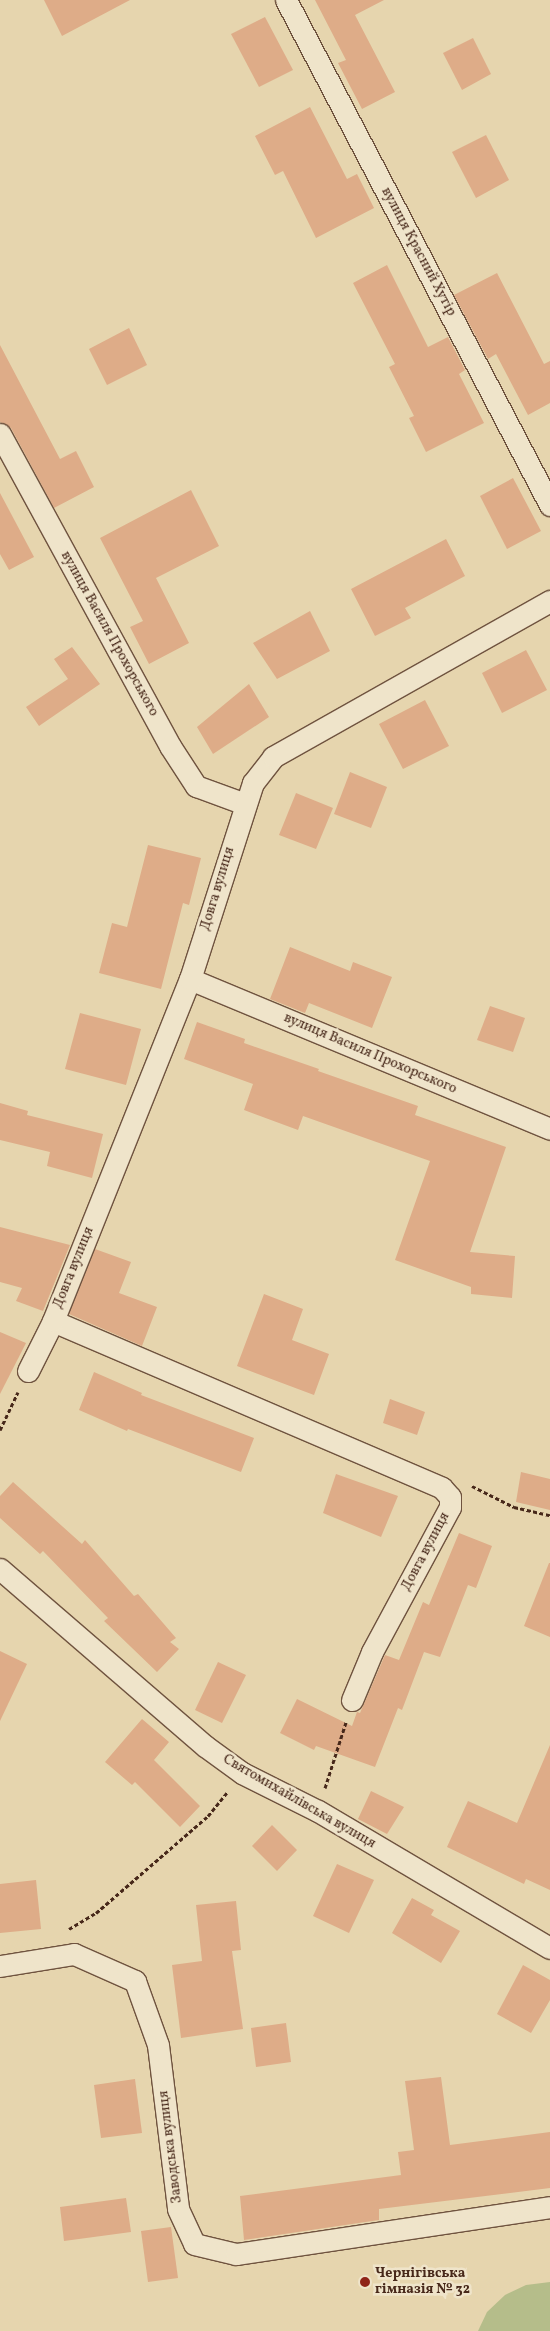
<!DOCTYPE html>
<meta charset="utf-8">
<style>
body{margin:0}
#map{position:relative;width:550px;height:2331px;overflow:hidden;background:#e6d5ae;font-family:Vollkorn,serif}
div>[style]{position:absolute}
.green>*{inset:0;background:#b5bd8a}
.building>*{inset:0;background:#deac88}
.path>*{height:3px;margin-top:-1.5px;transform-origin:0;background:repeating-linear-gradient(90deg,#47281a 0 4px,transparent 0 6.5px)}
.roads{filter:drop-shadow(1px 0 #6f533f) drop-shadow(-1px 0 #6f533f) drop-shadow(0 1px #6f533f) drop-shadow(0 -1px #6f533f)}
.street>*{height:21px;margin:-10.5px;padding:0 10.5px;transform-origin:10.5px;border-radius:10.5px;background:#efe4ca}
.dots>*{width:14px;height:14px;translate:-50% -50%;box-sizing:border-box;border:2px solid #efe4ca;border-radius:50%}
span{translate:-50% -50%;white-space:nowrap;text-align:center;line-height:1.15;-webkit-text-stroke:5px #efe4ca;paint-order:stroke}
.street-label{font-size:14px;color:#47281a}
.poi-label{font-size:14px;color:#47281a;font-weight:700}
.left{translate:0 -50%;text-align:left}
</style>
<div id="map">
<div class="green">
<i style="clip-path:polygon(550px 2282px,550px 2331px,478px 2331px,487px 2312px,505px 2295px,526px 2285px)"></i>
</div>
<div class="building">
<i style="clip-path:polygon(44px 0,130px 0,62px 36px)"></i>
<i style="clip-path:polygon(315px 0,384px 0,355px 15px,395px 92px,362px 109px,338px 63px,346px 60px)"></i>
<i style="clip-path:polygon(265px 17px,293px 70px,259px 87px,231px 34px)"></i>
<i style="clip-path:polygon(473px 38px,491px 74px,462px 90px,443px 53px)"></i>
<i style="clip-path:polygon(310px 107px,347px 179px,357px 174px,374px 208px,316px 238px,283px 171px,275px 175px,255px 136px)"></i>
<i style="clip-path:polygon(486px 135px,509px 180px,476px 198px,452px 152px)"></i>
<i style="clip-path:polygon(387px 265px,428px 347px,448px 337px,465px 370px,459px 374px,484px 423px,426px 452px,409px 418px,414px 416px,389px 367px,395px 364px,353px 283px)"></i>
<i style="clip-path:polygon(497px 273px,544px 364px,550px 361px,550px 403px,528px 415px,496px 354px,488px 359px,454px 295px)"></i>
<i style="clip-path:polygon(129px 328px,147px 365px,107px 385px,89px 349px)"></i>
<i style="clip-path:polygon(0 345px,60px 459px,76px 451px,94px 487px,54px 508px,11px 428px,0 422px)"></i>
<i style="clip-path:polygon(513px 478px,541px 531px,507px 549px,480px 496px)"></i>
<i style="clip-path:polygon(191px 490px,219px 546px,156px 578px,189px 643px,149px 664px,130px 627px,143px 621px,100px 538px)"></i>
<i style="clip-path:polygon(0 493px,34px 557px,9px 570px,0 554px)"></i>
<i style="clip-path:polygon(446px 539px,465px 576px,405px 608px,411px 618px,375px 636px,351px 589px)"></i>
<i style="clip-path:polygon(310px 611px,330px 651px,277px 679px,253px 643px)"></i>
<i style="clip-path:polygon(72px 647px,100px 684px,39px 726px,26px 707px,68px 679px,54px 659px)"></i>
<i style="clip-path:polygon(526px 650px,547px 690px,502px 713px,482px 673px)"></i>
<i style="clip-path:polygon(249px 684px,269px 717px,213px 754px,197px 727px)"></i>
<i style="clip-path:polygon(425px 700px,449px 746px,403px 769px,379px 724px)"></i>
<i style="clip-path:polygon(350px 772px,387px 787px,371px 828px,334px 814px)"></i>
<i style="clip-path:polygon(296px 793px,333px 808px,316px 849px,279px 835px)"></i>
<i style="clip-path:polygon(148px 845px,201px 858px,189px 905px,183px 903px,161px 989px,99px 973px,112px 923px,127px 927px)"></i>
<i style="clip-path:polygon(290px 947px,350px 971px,353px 962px,392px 977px,372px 1028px,309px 1003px,305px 1013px,270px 999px)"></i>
<i style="clip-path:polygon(490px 1006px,525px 1018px,513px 1052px,477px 1040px)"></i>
<i style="clip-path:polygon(80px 1013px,141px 1029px,126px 1085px,65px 1069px)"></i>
<i style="clip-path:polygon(197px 1022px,245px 1039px,244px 1043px,319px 1069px,318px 1071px,418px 1106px,415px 1115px,506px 1147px,470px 1252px,515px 1256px,512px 1298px,471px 1294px,471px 1287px,395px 1260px,430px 1161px,303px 1116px,298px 1130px,244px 1110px,253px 1084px,184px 1059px)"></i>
<i style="clip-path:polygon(0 1103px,28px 1111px,27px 1115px,103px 1134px,92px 1178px,47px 1166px,50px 1152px,0 1140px)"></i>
<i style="clip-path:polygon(0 1227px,70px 1245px,43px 1311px,16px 1301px,22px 1288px,0 1282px)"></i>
<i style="clip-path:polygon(95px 1249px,131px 1262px,119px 1293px,157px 1307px,142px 1346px,69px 1314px)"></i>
<i style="clip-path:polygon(264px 1294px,303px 1309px,292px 1340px,329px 1354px,314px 1395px,237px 1366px)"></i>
<i style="clip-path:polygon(0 1332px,26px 1343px,0 1394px)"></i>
<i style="clip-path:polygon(94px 1372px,142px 1393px,141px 1395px,254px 1438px,241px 1472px,128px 1429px,127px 1431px,79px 1410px)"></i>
<i style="clip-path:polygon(390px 1399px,425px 1412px,417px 1435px,383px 1423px)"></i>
<i style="clip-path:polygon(521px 1472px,550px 1479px,550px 1510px,516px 1502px)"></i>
<i style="clip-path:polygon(336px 1474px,398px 1496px,381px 1537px,323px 1513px)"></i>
<i style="clip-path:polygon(13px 1482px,82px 1544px,85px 1540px,134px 1596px,138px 1594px,176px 1638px,170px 1642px,179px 1649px,157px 1672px,104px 1621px,108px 1618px,43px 1551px,40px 1554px,0 1518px,0 1496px)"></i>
<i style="clip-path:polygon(459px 1533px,492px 1546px,476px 1588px,468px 1585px,440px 1657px,424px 1652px,402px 1710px,398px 1708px,375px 1767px,316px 1746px,314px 1750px,280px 1733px,297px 1699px,352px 1726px,357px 1712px,360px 1713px,385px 1655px,399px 1660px,423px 1602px,429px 1605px)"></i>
<i style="clip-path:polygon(549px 1563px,550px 1563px,550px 1637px,524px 1626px)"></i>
<i style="clip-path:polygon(0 1651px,27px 1664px,0 1721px)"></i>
<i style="clip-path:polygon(218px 1662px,246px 1675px,222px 1723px,195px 1710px)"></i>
<i style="clip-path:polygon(142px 1719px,169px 1742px,154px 1760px,200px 1806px,180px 1827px,135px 1782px,132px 1785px,105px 1762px)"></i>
<i style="clip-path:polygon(550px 1745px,550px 1890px,526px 1879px,524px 1884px,447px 1847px,468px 1801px,517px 1823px)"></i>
<i style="clip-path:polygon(371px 1791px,404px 1807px,387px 1834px,358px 1819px)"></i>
<i style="clip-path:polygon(272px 1825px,297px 1850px,277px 1871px,252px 1846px)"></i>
<i style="clip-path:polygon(337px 1864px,374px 1880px,349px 1933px,313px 1916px)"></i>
<i style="clip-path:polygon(36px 1880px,41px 1929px,0 1933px,0 1884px)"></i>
<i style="clip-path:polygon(412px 1898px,434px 1910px,431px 1915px,460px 1931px,441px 1963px,392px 1933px)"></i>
<i style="clip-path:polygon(236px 1901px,241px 1950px,232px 1951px,243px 2029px,181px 2038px,172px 1965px,202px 1961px,196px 1905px)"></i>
<i style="clip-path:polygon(523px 1965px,550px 1980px,550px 2000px,531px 2033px,497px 2014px)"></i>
<i style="clip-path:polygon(286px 2023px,291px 2062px,256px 2067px,251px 2028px)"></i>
<i style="clip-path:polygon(441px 2077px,450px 2145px,550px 2132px,550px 2188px,379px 2209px,379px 2220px,244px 2240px,240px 2196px,401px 2175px,398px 2152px,414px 2150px,405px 2081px)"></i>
<i style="clip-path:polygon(135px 2079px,142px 2133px,101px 2138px,94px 2085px)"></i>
<i style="clip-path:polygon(126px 2198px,131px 2232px,64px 2241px,60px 2207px)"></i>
<i style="clip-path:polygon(171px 2227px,178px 2278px,148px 2282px,141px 2231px)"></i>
</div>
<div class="path">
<i style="left:0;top:1430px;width:42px;rotate:-64.7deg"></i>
<i style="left:472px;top:1486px;width:47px;rotate:26.6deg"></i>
<i style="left:514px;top:1507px;width:37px;rotate:13deg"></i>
<i style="left:325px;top:1788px;width:69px;rotate:-72.3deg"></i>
<i style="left:69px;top:1929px;width:31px;rotate:-31deg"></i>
<i style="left:96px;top:1913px;width:148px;rotate:-40.9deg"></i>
<i style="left:208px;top:1816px;width:32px;rotate:-51deg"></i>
</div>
<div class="roads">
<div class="street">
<i style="left:286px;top:0;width:570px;rotate:62.4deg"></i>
<i style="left:0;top:434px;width:355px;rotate:61.4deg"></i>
<i style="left:170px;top:746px;width:48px;rotate:57deg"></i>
<i style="left:196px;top:786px;width:52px;rotate:20.2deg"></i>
<i style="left:190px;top:979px;width:390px;rotate:22.6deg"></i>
<i style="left:53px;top:1321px;width:423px;rotate:23.2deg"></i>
<i style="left:442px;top:1488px;width:12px;rotate:48deg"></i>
<i style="left:450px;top:1497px;width:10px;rotate:90deg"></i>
<i style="left:450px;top:1507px;width:165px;rotate:118.3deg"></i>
<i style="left:372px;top:1652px;width:52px;rotate:112.6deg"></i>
<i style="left:28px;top:1371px;width:56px;rotate:-63.4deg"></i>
<i style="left:53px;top:1321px;width:368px;rotate:-68.2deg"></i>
<i style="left:190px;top:979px;width:206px;rotate:-72.2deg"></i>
<i style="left:253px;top:783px;width:33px;rotate:-52deg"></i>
<i style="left:273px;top:757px;width:318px;rotate:-29.4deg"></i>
<i style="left:0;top:1569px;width:271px;rotate:40.8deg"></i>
<i style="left:205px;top:1746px;width:46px;rotate:36.1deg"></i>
<i style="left:242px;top:1773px;width:85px;rotate:26.6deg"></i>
<i style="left:318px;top:1811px;width:269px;rotate:30.6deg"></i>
<i style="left:0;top:1966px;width:75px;rotate:-9.2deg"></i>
<i style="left:74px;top:1954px;width:67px;rotate:23.9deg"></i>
<i style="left:135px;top:1981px;width:68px;rotate:70.2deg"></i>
<i style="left:158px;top:2045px;width:165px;rotate:83deg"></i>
<i style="left:178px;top:2209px;width:38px;rotate:65deg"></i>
<i style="left:194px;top:2244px;width:43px;rotate:13.4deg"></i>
<i style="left:236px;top:2254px;width:317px;rotate:-8.5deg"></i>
</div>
</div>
<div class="dots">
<i style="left:365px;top:2282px;background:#8f2418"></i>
</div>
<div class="street-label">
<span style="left:418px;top:252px;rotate:62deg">вулиця Красний Хутір</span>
<span style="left:109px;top:634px;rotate:61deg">вулиця Василя Прохорського</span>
<span style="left:218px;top:889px;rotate:-73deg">Довга вулиця</span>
<span style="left:370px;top:1054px;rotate:23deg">вулиця Василя Прохорського</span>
<span style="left:74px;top:1268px;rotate:-68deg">Довга вулиця</span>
<span style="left:426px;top:1552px;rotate:-62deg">Довга вулиця</span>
<span style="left:299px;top:1802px;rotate:30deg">Святомихайлівська вулиця</span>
<span style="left:171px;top:2147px;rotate:-97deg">Заводська вулиця</span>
</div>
<div class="poi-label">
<span class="left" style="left:375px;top:2282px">Чернігівська<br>гімназія № 32</span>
</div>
</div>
